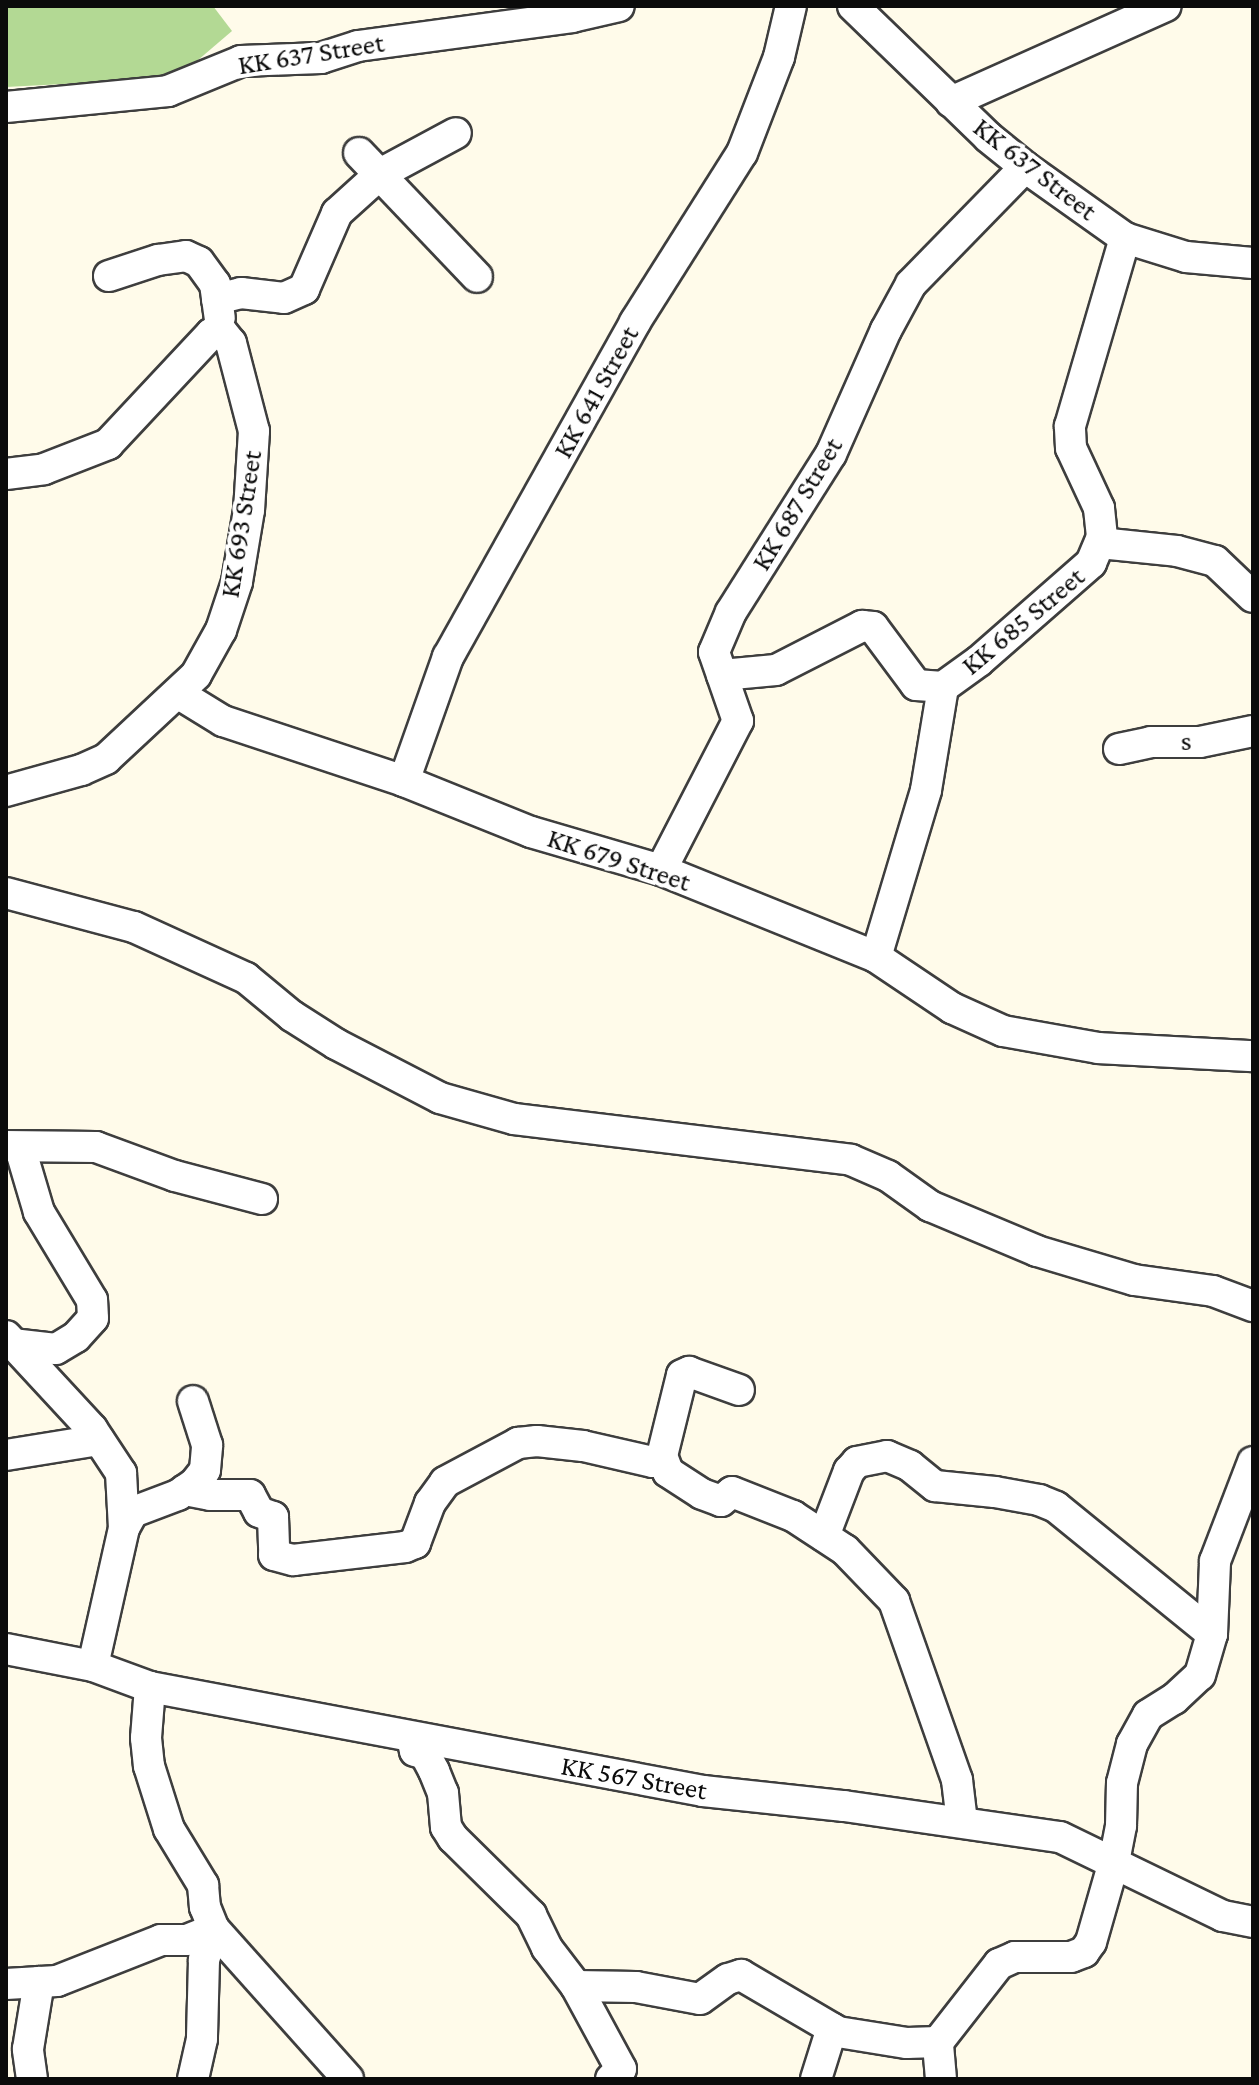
<!DOCTYPE html>
<style>
body{margin:0}
#map{position:relative;width:1259px;height:2085px;overflow:hidden;background:#fffbea;font-family:"Crimson Pro",serif}
div>[style]{position:absolute}
.forest>*{inset:0;background:#b3d994}
.roads{filter:drop-shadow(2px 0 #3e3e3e) drop-shadow(-2px 0 #3e3e3e) drop-shadow(0 2px #3e3e3e) drop-shadow(0 -2px #3e3e3e)}
.minor>*{height:30px;margin:-15px;padding:0 15px;transform-origin:15px;border-radius:15px;background:#fff}
span{translate:-50% -50%;white-space:nowrap;text-align:center;line-height:1.15;-webkit-text-stroke:8px #fff;paint-order:stroke}
.street-label{font-size:28px;color:#0b0b0b}
.frame{position:absolute;inset:0;border:8px solid #0b0b0b;pointer-events:none}
</style>
<div id="map">
<div class="forest">
<i style="clip-path:polygon(6px 6px,213px 6px,232px 31px,177px 78px,6px 87px)"></i>
</div>
<div class="roads">
<div class="minor">
<i style="left:853px;top:6px;width:188px;rotate:44.1deg"></i>
<i style="left:988px;top:137px;width:48px;rotate:39deg"></i>
<i style="left:1025px;top:167px;width:123px;rotate:35.4deg"></i>
<i style="left:1125px;top:238px;width:64px;rotate:17.3deg"></i>
<i style="left:1186px;top:257px;width:67px;rotate:5.1deg"></i>
<i style="left:951px;top:102px;width:235px;rotate:-24.1deg"></i>
<i style="left:6px;top:107px;width:163px;rotate:-5.6deg"></i>
<i style="left:168px;top:91px;width:79px;rotate:-22.3deg"></i>
<i style="left:241px;top:61px;width:80px;rotate:-2.1deg"></i>
<i style="left:321px;top:58px;width:39px;rotate:-18deg"></i>
<i style="left:358px;top:46px;width:216px;rotate:-7.7deg"></i>
<i style="left:572px;top:17px;width:48px;rotate:-13.2deg"></i>
<i style="left:359px;top:153px;width:171px;rotate:46.4deg"></i>
<i style="left:109px;top:276px;width:52px;rotate:-18.1deg"></i>
<i style="left:158px;top:260px;width:28px;rotate:-8deg"></i>
<i style="left:186px;top:256px;width:14px;rotate:25deg"></i>
<i style="left:199px;top:262px;width:27px;rotate:54deg"></i>
<i style="left:215px;top:284px;width:34px;rotate:82deg"></i>
<i style="left:217px;top:299px;width:25px;rotate:-14deg"></i>
<i style="left:241px;top:293px;width:43px;rotate:6.6deg"></i>
<i style="left:284px;top:298px;width:22px;rotate:-24deg"></i>
<i style="left:304px;top:289px;width:83px;rotate:-66.5deg"></i>
<i style="left:337px;top:213px;width:58px;rotate:-42.2deg"></i>
<i style="left:380px;top:174px;width:86px;rotate:-28.3deg"></i>
<i style="left:6px;top:474px;width:38px;rotate:-7deg"></i>
<i style="left:44px;top:469px;width:69px;rotate:-21.3deg"></i>
<i style="left:108px;top:444px;width:151px;rotate:-46.9deg"></i>
<i style="left:211px;top:334px;width:11px;rotate:-10deg"></i>
<i style="left:222px;top:332px;width:14px;rotate:51deg"></i>
<i style="left:231px;top:343px;width:91px;rotate:75.4deg"></i>
<i style="left:254px;top:431px;width:79px;rotate:93.6deg"></i>
<i style="left:249px;top:510px;width:73px;rotate:99.5deg"></i>
<i style="left:237px;top:582px;width:51px;rotate:108.4deg"></i>
<i style="left:221px;top:630px;width:51px;rotate:119.1deg"></i>
<i style="left:196px;top:675px;width:123px;rotate:137deg"></i>
<i style="left:106px;top:759px;width:27px;rotate:156deg"></i>
<i style="left:81px;top:770px;width:78px;rotate:164.4deg"></i>
<i style="left:1100px;top:543px;width:77px;rotate:5.9deg"></i>
<i style="left:1177px;top:551px;width:39px;rotate:15deg"></i>
<i style="left:1215px;top:561px;width:52px;rotate:43.5deg"></i>
<i style="left:722px;top:675px;width:54px;rotate:-5.3deg"></i>
<i style="left:776px;top:670px;width:97px;rotate:-27.1deg"></i>
<i style="left:862px;top:626px;width:11px;rotate:5deg"></i>
<i style="left:873px;top:627px;width:72px;rotate:53.4deg"></i>
<i style="left:916px;top:685px;width:27px;rotate:4deg"></i>
<i style="left:179px;top:694px;width:52px;rotate:31.5deg"></i>
<i style="left:223px;top:721px;width:191px;rotate:18.3deg"></i>
<i style="left:404px;top:781px;width:137px;rotate:21.9deg"></i>
<i style="left:531px;top:832px;width:135px;rotate:16.3deg"></i>
<i style="left:661px;top:870px;width:232px;rotate:22deg"></i>
<i style="left:876px;top:957px;width:92px;rotate:33.9deg"></i>
<i style="left:952px;top:1008px;width:56px;rotate:24.3deg"></i>
<i style="left:1003px;top:1031px;width:97px;rotate:10.1deg"></i>
<i style="left:1098px;top:1048px;width:155px;rotate:3deg"></i>
<i style="left:1119px;top:749px;width:33px;rotate:-12deg"></i>
<i style="left:1151px;top:742px;width:49px"></i>
<i style="left:1200px;top:742px;width:54px;rotate:-11.7deg"></i>
<i style="left:404px;top:781px;width:132px;rotate:-70.5deg"></i>
<i style="left:448px;top:657px;width:384px;rotate:-60.8deg"></i>
<i style="left:635px;top:322px;width:200px;rotate:-57.7deg"></i>
<i style="left:742px;top:153px;width:103px;rotate:-68.9deg"></i>
<i style="left:779px;top:57px;width:52px;rotate:-76.8deg"></i>
<i style="left:661px;top:870px;width:168px;rotate:-62.7deg"></i>
<i style="left:738px;top:721px;width:73px;rotate:-109.2deg"></i>
<i style="left:714px;top:652px;width:43px;rotate:-67deg"></i>
<i style="left:731px;top:612px;width:187px;rotate:-57.7deg"></i>
<i style="left:831px;top:454px;width:136px;rotate:-66.1deg"></i>
<i style="left:886px;top:330px;width:52px;rotate:-61.5deg"></i>
<i style="left:911px;top:284px;width:163px;rotate:-45.7deg"></i>
<i style="left:6px;top:893px;width:132px;rotate:14.9deg"></i>
<i style="left:134px;top:927px;width:123px;rotate:24.5deg"></i>
<i style="left:246px;top:978px;width:60px;rotate:39.6deg"></i>
<i style="left:292px;top:1016px;width:52px;rotate:32.5deg"></i>
<i style="left:336px;top:1044px;width:117px;rotate:27.4deg"></i>
<i style="left:440px;top:1098px;width:77px;rotate:15.8deg"></i>
<i style="left:514px;top:1119px;width:339px;rotate:6.9deg"></i>
<i style="left:851px;top:1160px;width:40px;rotate:23.4deg"></i>
<i style="left:888px;top:1176px;width:52px;rotate:35.5deg"></i>
<i style="left:930px;top:1206px;width:116px;rotate:22.8deg"></i>
<i style="left:1037px;top:1251px;width:101px;rotate:16.6deg"></i>
<i style="left:1134px;top:1280px;width:80px;rotate:7.9deg"></i>
<i style="left:1213px;top:1291px;width:43px;rotate:20.6deg"></i>
<i style="left:876px;top:957px;width:174px;rotate:-73.3deg"></i>
<i style="left:926px;top:790px;width:104px;rotate:-80.6deg"></i>
<i style="left:943px;top:687px;width:44px;rotate:-35.8deg"></i>
<i style="left:979px;top:661px;width:149px;rotate:-41.2deg"></i>
<i style="left:1091px;top:563px;width:28px;rotate:-67deg"></i>
<i style="left:1102px;top:537px;width:29px;rotate:-96deg"></i>
<i style="left:1099px;top:508px;width:66px;rotate:-115deg"></i>
<i style="left:1071px;top:448px;width:22px;rotate:-93deg"></i>
<i style="left:1070px;top:426px;width:196px;rotate:-73.7deg"></i>
<i style="left:6px;top:1146px;width:90px;rotate:0.6deg"></i>
<i style="left:96px;top:1147px;width:84px;rotate:20.2deg"></i>
<i style="left:175px;top:1176px;width:90px;rotate:14.8deg"></i>
<i style="left:6px;top:1336px;width:127px;rotate:47.2deg"></i>
<i style="left:92px;top:1429px;width:53px;rotate:56.6deg"></i>
<i style="left:121px;top:1473px;width:55px;rotate:86.9deg"></i>
<i style="left:124px;top:1528px;width:141px;rotate:102.7deg"></i>
<i style="left:12px;top:1344px;width:44px;rotate:6.5deg"></i>
<i style="left:56px;top:1349px;width:23px;rotate:-31deg"></i>
<i style="left:76px;top:1337px;width:25px;rotate:-48deg"></i>
<i style="left:93px;top:1318px;width:18px;rotate:-93deg"></i>
<i style="left:92px;top:1300px;width:103px;rotate:-121.1deg"></i>
<i style="left:39px;top:1212px;width:67px;rotate:-106.5deg"></i>
<i style="left:6px;top:1455px;width:94px;rotate:-9.2deg"></i>
<i style="left:662px;top:1456px;width:17px;rotate:69deg"></i>
<i style="left:668px;top:1472px;width:40px;rotate:32.9deg"></i>
<i style="left:702px;top:1494px;width:20px;rotate:20deg"></i>
<i style="left:721px;top:1501px;width:14px;rotate:-39deg"></i>
<i style="left:732px;top:1492px;width:66px;rotate:21.5deg"></i>
<i style="left:793px;top:1516px;width:62px;rotate:33.2deg"></i>
<i style="left:845px;top:1550px;width:71px;rotate:46.1deg"></i>
<i style="left:894px;top:1601px;width:190px;rotate:70.6deg"></i>
<i style="left:957px;top:1780px;width:42px;rotate:83.2deg"></i>
<i style="left:185px;top:1490px;width:25px;rotate:11deg"></i>
<i style="left:210px;top:1495px;width:40px"></i>
<i style="left:250px;top:1495px;width:19px;rotate:62deg"></i>
<i style="left:259px;top:1512px;width:15px;rotate:20deg"></i>
<i style="left:273px;top:1517px;width:38px;rotate:88deg"></i>
<i style="left:274px;top:1555px;width:20px;rotate:15deg"></i>
<i style="left:293px;top:1560px;width:113px;rotate:-6.6deg"></i>
<i style="left:405px;top:1547px;width:11px;rotate:-22deg"></i>
<i style="left:415px;top:1543px;width:43px;rotate:-69.4deg"></i>
<i style="left:430px;top:1503px;width:26px;rotate:-54deg"></i>
<i style="left:445px;top:1482px;width:83px;rotate:-28.1deg"></i>
<i style="left:518px;top:1443px;width:19px;rotate:-6deg"></i>
<i style="left:537px;top:1441px;width:46px;rotate:6.2deg"></i>
<i style="left:583px;top:1446px;width:72px;rotate:12.9deg"></i>
<i style="left:653px;top:1462px;width:11px;rotate:-34deg"></i>
<i style="left:662px;top:1456px;width:83px;rotate:-76.1deg"></i>
<i style="left:682px;top:1375px;width:8px;rotate:-23deg"></i>
<i style="left:689px;top:1372px;width:53px;rotate:19.8deg"></i>
<i style="left:124px;top:1528px;width:18px;rotate:-61deg"></i>
<i style="left:133px;top:1512px;width:48px;rotate:-20.7deg"></i>
<i style="left:178px;top:1495px;width:21px;rotate:-35deg"></i>
<i style="left:195px;top:1483px;width:16px;rotate:-52deg"></i>
<i style="left:205px;top:1470px;width:25px;rotate:-85deg"></i>
<i style="left:207px;top:1445px;width:46px;rotate:-107.7deg"></i>
<i style="left:824px;top:1536px;width:70px;rotate:-69deg"></i>
<i style="left:849px;top:1471px;width:12px;rotate:-48deg"></i>
<i style="left:857px;top:1462px;width:31px;rotate:-11deg"></i>
<i style="left:887px;top:1456px;width:25px;rotate:23deg"></i>
<i style="left:910px;top:1466px;width:32px;rotate:39deg"></i>
<i style="left:935px;top:1486px;width:60px;rotate:5.7deg"></i>
<i style="left:995px;top:1492px;width:45px;rotate:10.3deg"></i>
<i style="left:1039px;top:1500px;width:18px;rotate:22deg"></i>
<i style="left:1056px;top:1507px;width:201px;rotate:39.1deg"></i>
<i style="left:6px;top:1649px;width:89px;rotate:11.1deg"></i>
<i style="left:93px;top:1666px;width:61px;rotate:20.2deg"></i>
<i style="left:150px;top:1687px;width:563px;rotate:10.65deg"></i>
<i style="left:703px;top:1791px;width:142px;rotate:6.1deg"></i>
<i style="left:844px;top:1806px;width:218px;rotate:8.2deg"></i>
<i style="left:1060px;top:1837px;width:181px;rotate:25.9deg"></i>
<i style="left:1223px;top:1916px;width:31px;rotate:11deg"></i>
<i style="left:150px;top:1687px;width:51px;rotate:94.5deg"></i>
<i style="left:146px;top:1738px;width:28px;rotate:84deg"></i>
<i style="left:149px;top:1766px;width:66px;rotate:72.4deg"></i>
<i style="left:169px;top:1829px;width:66px;rotate:58.7deg"></i>
<i style="left:203px;top:1885px;width:22px;rotate:85deg"></i>
<i style="left:205px;top:1907px;width:24px;rotate:68deg"></i>
<i style="left:214px;top:1929px;width:33px;rotate:108deg"></i>
<i style="left:204px;top:1960px;width:79px;rotate:91.5deg"></i>
<i style="left:202px;top:2039px;width:41px;rotate:102.7deg"></i>
<i style="left:412px;top:1738px;width:13px;rotate:77deg"></i>
<i style="left:415px;top:1751px;width:10px;rotate:17deg"></i>
<i style="left:425px;top:1754px;width:19px;rotate:62deg"></i>
<i style="left:434px;top:1771px;width:24px;rotate:68deg"></i>
<i style="left:443px;top:1793px;width:34px;rotate:85deg"></i>
<i style="left:446px;top:1827px;width:13px;rotate:58deg"></i>
<i style="left:453px;top:1838px;width:110px;rotate:44.6deg"></i>
<i style="left:531px;top:1915px;width:37px;rotate:64deg"></i>
<i style="left:547px;top:1948px;width:48px;rotate:52.7deg"></i>
<i style="left:576px;top:1986px;width:94px;rotate:61.5deg"></i>
<i style="left:621px;top:2069px;width:14px;rotate:135deg"></i>
<i style="left:6px;top:1984px;width:51px;rotate:-3.4deg"></i>
<i style="left:57px;top:1981px;width:112px;rotate:-21.5deg"></i>
<i style="left:161px;top:1940px;width:26px"></i>
<i style="left:187px;top:1940px;width:29px;rotate:-22deg"></i>
<i style="left:214px;top:1929px;width:201px;rotate:48.2deg"></i>
<i style="left:576px;top:1986px;width:60px;rotate:1deg"></i>
<i style="left:636px;top:1987px;width:65px;rotate:10.6deg"></i>
<i style="left:700px;top:1999px;width:34px;rotate:-36deg"></i>
<i style="left:728px;top:1979px;width:14px;rotate:-17deg"></i>
<i style="left:741px;top:1975px;width:113px;rotate:30.4deg"></i>
<i style="left:838px;top:2032px;width:70px;rotate:9.1deg"></i>
<i style="left:907px;top:2043px;width:31px;rotate:-2deg"></i>
<i style="left:32px;top:2079px;width:30px;rotate:-98deg"></i>
<i style="left:28px;top:2049px;width:68px;rotate:-80.7deg"></i>
<i style="left:816px;top:2079px;width:53px;rotate:-72.6deg"></i>
<i style="left:941px;top:2079px;width:37px;rotate:-95deg"></i>
<i style="left:938px;top:2042px;width:99px;rotate:-52deg"></i>
<i style="left:999px;top:1964px;width:17px;rotate:-24deg"></i>
<i style="left:1015px;top:1957px;width:56px"></i>
<i style="left:1071px;top:1957px;width:14px;rotate:-21deg"></i>
<i style="left:1084px;top:1952px;width:12px;rotate:-55deg"></i>
<i style="left:1091px;top:1942px;width:83px;rotate:-74deg"></i>
<i style="left:1114px;top:1862px;width:37px;rotate:-79deg"></i>
<i style="left:1121px;top:1826px;width:43px;rotate:-88.7deg"></i>
<i style="left:1122px;top:1783px;width:40px;rotate:-75.6deg"></i>
<i style="left:1132px;top:1744px;width:33px;rotate:-61deg"></i>
<i style="left:1148px;top:1715px;width:31px;rotate:-32deg"></i>
<i style="left:1174px;top:1699px;width:35px;rotate:-43deg"></i>
<i style="left:1200px;top:1675px;width:43px;rotate:-73.7deg"></i>
<i style="left:1212px;top:1634px;width:73px;rotate:-87.6deg"></i>
<i style="left:1215px;top:1561px;width:106px;rotate:-69deg"></i>
</div>
</div>
<div class="street-label">
<span style="left:311px;top:54px;rotate:-9deg">KK 637 Street</span>
<span style="left:1035px;top:169px;rotate:38deg">KK 637 Street</span>
<span style="left:596px;top:392px;rotate:-61deg">KK 641 Street</span>
<span style="left:797px;top:504px;rotate:-59deg">KK 687 Street</span>
<span style="left:241px;top:524px;rotate:-81deg">KK 693 Street</span>
<span style="left:1023px;top:621px;rotate:-40deg">KK 685 Street</span>
<span style="left:1186px;top:741px;rotate:-2deg">s</span>
<span style="left:619px;top:860px;rotate:18deg">KK 679 Street</span>
<span style="left:634px;top:1778px;rotate:10deg">KK 567 Street</span>
</div>
<div class="frame"></div>
</div>
